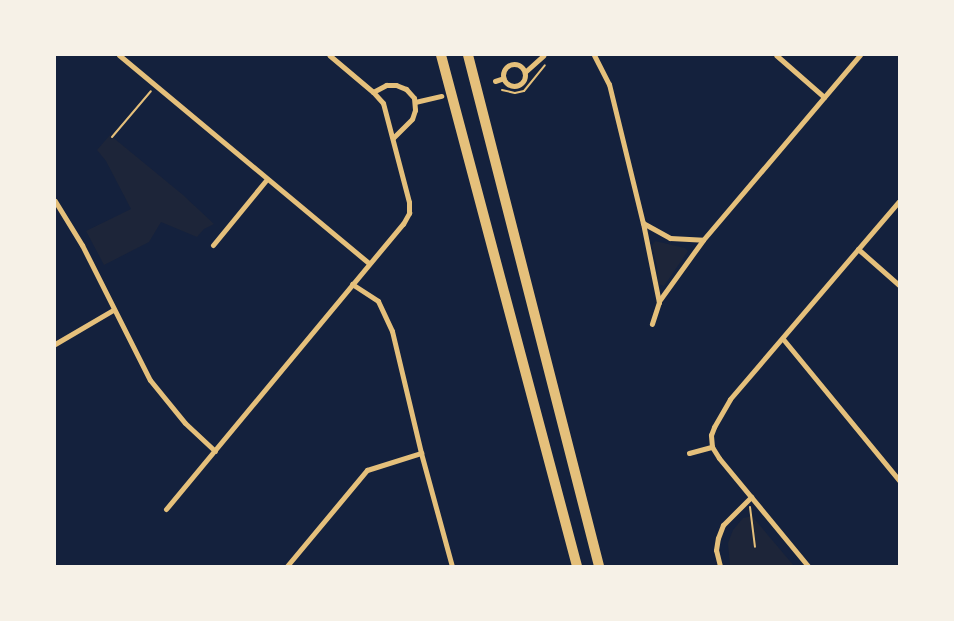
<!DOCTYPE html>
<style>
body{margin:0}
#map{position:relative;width:954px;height:621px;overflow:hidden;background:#14213d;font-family:Poppins,sans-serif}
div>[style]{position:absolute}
.green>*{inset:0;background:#1d2539}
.path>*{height:2px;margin:-1px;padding:0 1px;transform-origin:1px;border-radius:1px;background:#e5c07b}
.minor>*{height:5px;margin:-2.5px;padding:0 2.5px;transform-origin:2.5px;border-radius:2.5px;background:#e5c07b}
.minor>.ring{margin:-2.5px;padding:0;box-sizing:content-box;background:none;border:5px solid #e5c07b;border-radius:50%}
.motorway>*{height:10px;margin:-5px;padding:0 5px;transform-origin:5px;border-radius:5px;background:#e5c07b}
span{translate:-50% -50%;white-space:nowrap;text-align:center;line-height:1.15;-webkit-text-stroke:5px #f6f1e7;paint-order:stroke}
.frame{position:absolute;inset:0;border:56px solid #f6f1e7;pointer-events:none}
</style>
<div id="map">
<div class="green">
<i style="clip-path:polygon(110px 135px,183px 195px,214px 224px,204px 229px,197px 237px,161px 222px,149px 242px,104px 265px,86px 231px,131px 209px,106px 161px,97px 150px)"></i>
<i style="clip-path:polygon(655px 241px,685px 248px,688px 251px,664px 286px,658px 284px,657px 266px,652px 246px)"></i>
<i style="clip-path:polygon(752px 516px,794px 566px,730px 566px,728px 543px,733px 530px,743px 518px)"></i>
</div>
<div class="path">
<i style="left:502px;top:90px;width:13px;rotate:13deg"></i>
<i style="left:515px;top:93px;width:9px;rotate:-13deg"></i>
<i style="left:524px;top:91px;width:33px;rotate:-51deg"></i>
<i style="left:112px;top:137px;width:60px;rotate:-49.7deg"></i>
<i style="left:750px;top:507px;width:40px;rotate:82.9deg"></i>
</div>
<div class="minor">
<i style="left:119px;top:55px;width:325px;rotate:39.8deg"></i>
<i style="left:594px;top:55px;width:33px;rotate:63deg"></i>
<i style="left:609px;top:84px;width:143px;rotate:76.3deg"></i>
<i style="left:643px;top:223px;width:81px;rotate:78.6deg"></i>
<i style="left:659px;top:302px;width:23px;rotate:108deg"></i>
<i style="left:776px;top:55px;width:64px;rotate:41.2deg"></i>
<i class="ring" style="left:503px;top:64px;width:17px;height:17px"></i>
<i style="left:525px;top:72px;width:25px;rotate:-42deg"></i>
<i style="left:495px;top:81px;width:9px;rotate:-18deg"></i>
<i style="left:373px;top:92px;width:15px;rotate:-28deg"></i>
<i style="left:386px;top:85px;width:10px"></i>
<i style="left:396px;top:85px;width:11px;rotate:22deg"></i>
<i style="left:406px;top:89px;width:12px;rotate:48deg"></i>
<i style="left:414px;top:98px;width:12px;rotate:85deg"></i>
<i style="left:415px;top:110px;width:9px;rotate:108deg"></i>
<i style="left:412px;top:119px;width:27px;rotate:135deg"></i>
<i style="left:415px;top:102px;width:27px;rotate:-13deg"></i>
<i style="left:55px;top:201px;width:52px;rotate:58.5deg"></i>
<i style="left:82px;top:245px;width:151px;rotate:63.3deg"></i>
<i style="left:150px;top:380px;width:55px;rotate:50.9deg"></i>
<i style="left:185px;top:423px;width:41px;rotate:43deg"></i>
<i style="left:643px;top:223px;width:31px;rotate:29deg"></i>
<i style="left:670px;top:238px;width:33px;rotate:3deg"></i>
<i style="left:703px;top:240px;width:243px;rotate:-49.7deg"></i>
<i style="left:213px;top:245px;width:85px;rotate:-50.7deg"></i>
<i style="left:858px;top:249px;width:55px;rotate:41.3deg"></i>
<i style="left:352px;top:284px;width:31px;rotate:33deg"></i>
<i style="left:378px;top:301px;width:33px;rotate:65deg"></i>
<i style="left:392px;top:331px;width:125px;rotate:76.6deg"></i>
<i style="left:421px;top:453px;width:117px;rotate:74.7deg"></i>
<i style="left:659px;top:301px;width:75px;rotate:-54.2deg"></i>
<i style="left:783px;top:339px;width:183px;rotate:50.6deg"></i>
<i style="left:55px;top:344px;width:67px;rotate:-30.4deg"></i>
<i style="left:689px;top:453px;width:24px;rotate:-15deg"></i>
<i style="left:166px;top:509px;width:371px;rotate:-50.3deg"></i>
<i style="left:403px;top:224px;width:13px;rotate:-61deg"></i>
<i style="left:409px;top:213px;width:11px;rotate:-90deg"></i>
<i style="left:409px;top:202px;width:102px;rotate:-104.7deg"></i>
<i style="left:383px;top:103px;width:15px;rotate:-132deg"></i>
<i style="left:373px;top:92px;width:57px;rotate:-139.9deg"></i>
<i style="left:287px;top:566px;width:125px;rotate:-50.2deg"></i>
<i style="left:367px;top:470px;width:57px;rotate:-17.5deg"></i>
<i style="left:720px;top:566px;width:16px;rotate:-104deg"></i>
<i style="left:716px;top:550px;width:12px;rotate:-81deg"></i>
<i style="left:718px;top:538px;width:14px;rotate:-69deg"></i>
<i style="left:723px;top:525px;width:40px;rotate:-45deg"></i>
<i style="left:808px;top:566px;width:140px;rotate:-129.5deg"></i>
<i style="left:719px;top:458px;width:13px;rotate:-122deg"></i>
<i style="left:712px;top:447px;width:12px;rotate:-95deg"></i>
<i style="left:711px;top:435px;width:9px;rotate:-69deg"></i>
<i style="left:714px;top:427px;width:32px;rotate:-60deg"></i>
<i style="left:730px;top:399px;width:260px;rotate:-49.5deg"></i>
</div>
<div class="motorway">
<i style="left:441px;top:55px;width:529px;rotate:75.1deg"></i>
<i style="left:468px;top:55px;width:528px;rotate:75.62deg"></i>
</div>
<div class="frame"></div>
</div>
